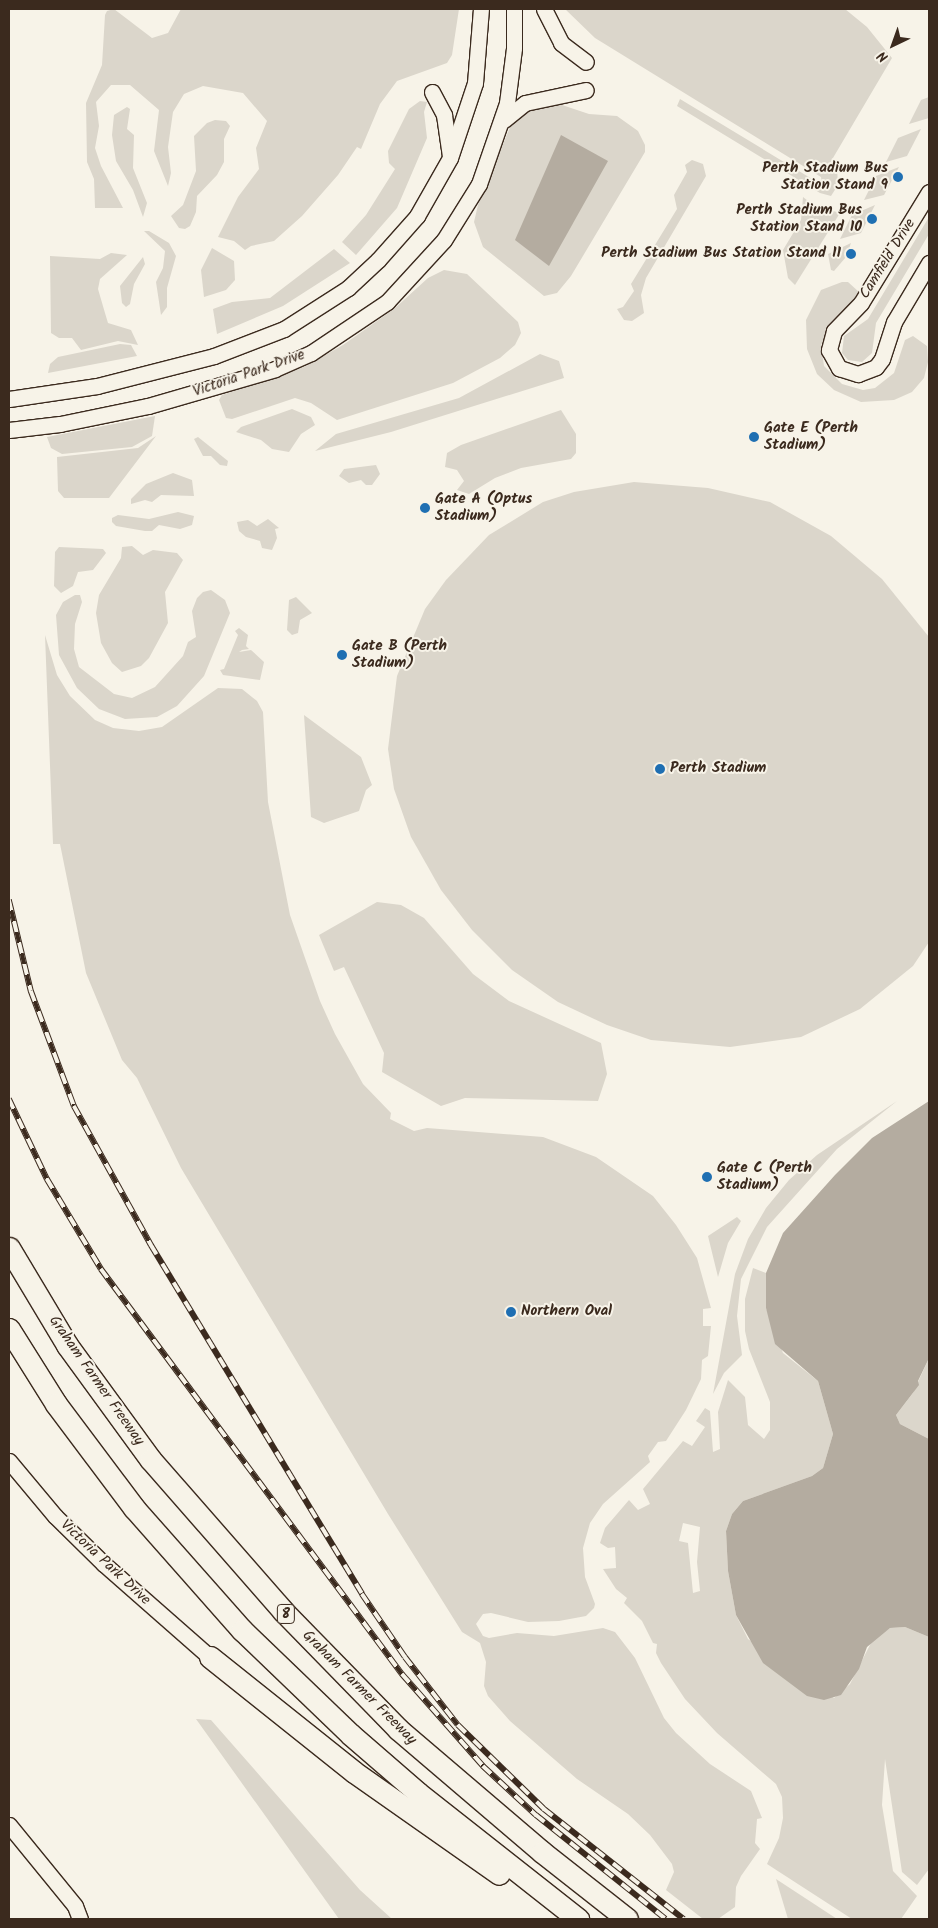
<!DOCTYPE html>
<style>
body{margin:0}
#map{position:relative;width:938px;height:1928px;overflow:hidden;background:#f7f3e8;font-family:Kalam,sans-serif}
div>[style]{position:absolute}
.green>*{inset:0;background:#dbd6cb}
.water>*{inset:0;background:#b4aca0}
.roads{filter:drop-shadow(1px 0 #3b2a1e) drop-shadow(-1px 0 #3b2a1e) drop-shadow(0 1px #3b2a1e) drop-shadow(0 -1px #3b2a1e)}
.minor>*{height:15px;margin:-7.5px;padding:0 7.5px;transform-origin:7.5px;border-radius:7.5px;background:#f7f3e8}
.highway>*{height:21px;margin:-10.5px;padding:0 10.5px;transform-origin:10.5px;border-radius:10.5px;background:#f7f3e8}
.rail>*{height:5.5px;margin-top:-2.75px;transform-origin:0;background:repeating-linear-gradient(90deg,#f7f3e8 0 11px,#3b2a1e 0 22px);box-sizing:border-box;border-block:1px solid #3b2a1e}
.dots>*{width:14px;height:14px;translate:-50% -50%;box-sizing:border-box;border:2px solid #f7f3e8;border-radius:50%}
span{translate:-50% -50%;white-space:nowrap;text-align:center;line-height:1.15;-webkit-text-stroke:4px #f7f3e8;paint-order:stroke}
.shield-label span{padding:1px 4px;background:#f7f3e8;border:1px solid;border-radius:4px;-webkit-text-stroke-width:0}
.shield-label{font-size:14px;color:#3b2a1e;font-weight:700}
.poi-label{font-size:15px;color:#3b2a1e;font-weight:700}
.right{translate:-100% -50%;text-align:right}
.left{translate:0 -50%;text-align:left}
.street-label{font-size:15px;color:#3b2a1e}
.frame{position:absolute;inset:0;border:10px solid #3b2a1e;pointer-events:none}
.north{position:absolute;left:868px;top:20px;width:50px;height:50px;-webkit-text-stroke:4px #f7f3e8;paint-order:stroke;rotate:222deg;font-size:14px;font-weight:700;line-height:20px;text-align:center;color:#3b2a1e}
.north::after{content:'';display:block;margin:auto;width:18px;height:22px;background:#3b2a1e;clip-path:polygon(50% 0,100% 100%,50% 72%,0 100%)}
</style>
<div id="map">
<div class="green">
<i style="clip-path:polygon(114px 9px,152px 38px,168px 33px,181px 9px,459px 9px,452px 55px,447px 63px,397px 81px,380px 104px,361px 149px,357px 147px,338px 175px,302px 216px,274px 241px,251px 246px,245px 250px,234px 241px,218px 237px,238px 197px,259px 169px,256px 148px,267px 121px,243px 93px,203px 86px,184px 94px,173px 112px,168px 147px,171px 173px,168px 186px,154px 151px,159px 110px,130px 85px,111px 85px,96px 102px,99px 126px,95px 148px,101px 166px,123px 208px,95px 208px,94px 179px,87px 162px,86px 103px,102px 65px,105px 15px,107px 11px)"></i>
<i style="clip-path:polygon(565px 9px,845px 9px,867px 27px,892px 58px,830px 163px,837px 168px,838px 185px,831px 196px,820px 193px,677px 106px,680px 99px,822px 185px,821px 177px,595px 38px)"></i>
<i style="clip-path:polygon(929px 97px,929px 118px,909px 124px,921px 100px)"></i>
<i style="clip-path:polygon(420px 101px,427px 102px,424px 112px,427px 138px,397px 208px,356px 255px,342px 242px,366px 215px,395px 169px,389px 163px,388px 151px,409px 109px)"></i>
<i style="clip-path:polygon(559px 104px,589px 114px,617px 116px,638px 131px,645px 145px,645px 152px,571px 276px,557px 293px,544px 296px,483px 247px,474px 222px,478px 205px,513px 120px,530px 109px)"></i>
<i style="clip-path:polygon(127px 107px,130px 109px,127px 129px,134px 135px,133px 168px,147px 203px,143px 217px,133px 190px,116px 161px,112px 135px,114px 115px)"></i>
<i style="clip-path:polygon(215px 120px,226px 121px,230px 126px,224px 139px,224px 162px,217px 175px,197px 196px,196px 212px,190px 226px,185px 229px,179px 228px,171px 216px,183px 205px,196px 171px,194px 136px,207px 123px)"></i>
<i style="clip-path:polygon(921px 129px,907px 156px,886px 162px,898px 138px)"></i>
<i style="clip-path:polygon(692px 160px,703px 164px,706px 176px,646px 278px,641px 295px,644px 313px,632px 321px,624px 320px,617px 309px,623px 307px,634px 291px,631px 284px,677px 209px,674px 195px,687px 172px,685px 165px)"></i>
<i style="clip-path:polygon(899px 167px,884px 195px,864px 200px,876px 176px)"></i>
<i style="clip-path:polygon(803px 197px,813px 205px,840px 213px,795px 285px,788px 278px,783px 250px,801px 220px)"></i>
<i style="clip-path:polygon(875px 205px,861px 233px,840px 239px,852px 215px)"></i>
<i style="clip-path:polygon(929px 217px,929px 234px,876px 323px,872px 353px,862px 362px,848px 360px,842px 353px,844px 336px,868px 319px)"></i>
<i style="clip-path:polygon(144px 231px,149px 231px,169px 243px,176px 256px,167px 288px,167px 307px,161px 315px,156px 282px,163px 268px,165px 251px)"></i>
<i style="clip-path:polygon(851px 243px,846px 257px,834px 271px,831px 270px,828px 254px)"></i>
<i style="clip-path:polygon(212px 248px,234px 261px,235px 280px,226px 290px,204px 297px,201px 270px)"></i>
<i style="clip-path:polygon(334px 249px,350px 263px,283px 306px,217px 334px,213px 309px,232px 302px,270px 298px)"></i>
<i style="clip-path:polygon(111px 253px,127px 255px,100px 279px,98px 289px,105px 313px,108px 323px,131px 330px,138px 345px,118px 341px,81px 350px,72px 338px,59px 338px,51px 333px,50px 256px,100px 259px)"></i>
<i style="clip-path:polygon(143px 257px,145px 264px,134px 284px,130px 304px,126px 307px,122px 303px,120px 286px)"></i>
<i style="clip-path:polygon(444px 270px,467px 274px,518px 322px,521px 333px,515px 345px,500px 358px,453px 383px,337px 420px,311px 403px,295px 398px,232px 419px,226px 418px,219px 400px,222px 395px,304px 367px,343px 345px,394px 309px,428px 278px)"></i>
<i style="clip-path:polygon(842px 282px,848px 282px,859px 292px,827px 332px,821px 345px,824px 366px,842px 384px,863px 390px,875px 388px,894px 373px,905px 340px,913px 336px,927px 346px,928px 362px,924px 378px,912px 392px,894px 400px,861px 402px,834px 390px,817px 374px,807px 349px,806px 320px,821px 290px)"></i>
<i style="clip-path:polygon(120px 344px,131px 345px,137px 356px,48px 373px,50px 364px,58px 357px)"></i>
<i style="clip-path:polygon(540px 354px,559px 361px,564px 378px,391px 432px,315px 451px,336px 434px,459px 398px)"></i>
<i style="clip-path:polygon(292px 409px,311px 417px,315px 425px,301px 434px,289px 452px,272px 449px,261px 440px,236px 432px,241px 427px)"></i>
<i style="clip-path:polygon(561px 410px,576px 434px,576px 453px,571px 459px,521px 468px,495px 478px,469px 494px,457px 490px,464px 481px,457px 470px,445px 467px,447px 453px,461px 445px)"></i>
<i style="clip-path:polygon(155px 416px,152px 436px,132px 447px,62px 454px,51px 448px,47px 437px)"></i>
<i style="clip-path:polygon(156px 436px,109px 498px,64px 498px,58px 491px,57px 457px,138px 448px)"></i>
<i style="clip-path:polygon(198px 437px,228px 461px,227px 466px,220px 465px,211px 456px,203px 456px,194px 439px)"></i>
<i style="clip-path:polygon(376px 465px,380px 474px,372px 485px,366px 485px,361px 480px,349px 483px,339px 476px,344px 469px)"></i>
<i style="clip-path:polygon(173px 473px,192px 480px,194px 496px,161px 495px,152px 502px,145px 500px,131px 504px,131px 499px,146px 484px)"></i>
<i style="clip-path:polygon(634px 482px,708px 488px,770px 502px,831px 536px,882px 579px,929px 637px,929px 942px,913px 966px,860px 1009px,801px 1037px,730px 1047px,651px 1040px,607px 1025px,558px 1002px,512px 970px,472px 930px,441px 890px,411px 837px,394px 789px,388px 749px,397px 676px,425px 609px,446px 580px,489px 535px,543px 502px,574px 492px)"></i>
<i style="clip-path:polygon(178px 512px,194px 516px,192px 525px,180px 529px,159px 525px,152px 531px,145px 531px,116px 526px,112px 522px,112px 518px,118px 515px,149px 519px)"></i>
<i style="clip-path:polygon(268px 519px,279px 528px,275px 529px,277px 538px,272px 550px,262px 548px,260px 541px,246px 537px,239px 531px,237px 522px,248px 520px,257px 526px)"></i>
<i style="clip-path:polygon(132px 546px,143px 555px,153px 550px,177px 553px,183px 560px,165px 592px,168px 623px,149px 658px,141px 666px,122px 672px,112px 663px,101px 643px,96px 613px,99px 595px,121px 558px,122px 547px)"></i>
<i style="clip-path:polygon(59px 547px,103px 549px,106px 553px,93px 570px,78px 572px,73px 586px,61px 593px,54px 586px,55px 552px)"></i>
<i style="clip-path:polygon(211px 590px,225px 600px,230px 613px,204px 676px,177px 706px,157px 717px,125px 719px,99px 709px,77px 688px,59px 655px,56px 615px,63px 602px,75px 595px,80px 595px,82px 602px,75px 624px,74px 649px,79px 667px,114px 694px,132px 698px,155px 687px,183px 656px,188px 642px,196px 637px,192px 611px,197px 598px,203px 592px)"></i>
<i style="clip-path:polygon(296px 597px,312px 613px,300px 620px,298px 633px,292px 635px,287px 630px,289px 600px)"></i>
<i style="clip-path:polygon(239px 628px,248px 635px,246px 646px,249px 649px,242px 650px,239px 652px,251px 650px,264px 662px,260px 680px,223px 675px,220px 670px,224px 669px,238px 635px,235px 631px)"></i>
<i style="clip-path:polygon(45px 635px,57px 675px,70px 696px,95px 720px,113px 728px,139px 731px,162px 727px,218px 688px,242px 689px,257px 701px,263px 712px,268px 802px,290px 915px,320px 1001px,335px 1034px,363px 1084px,391px 1113px,390px 1119px,414px 1131px,427px 1128px,543px 1137px,596px 1157px,653px 1196px,676px 1225px,697px 1258px,711px 1308px,703px 1309px,703px 1326px,711px 1326px,708px 1356px,702px 1360px,701px 1379px,686px 1410px,666px 1441px,658px 1442px,648px 1456px,650px 1462px,603px 1504px,590px 1523px,583px 1548px,585px 1577px,595px 1604px,594px 1608px,586px 1616px,559px 1621px,528px 1622px,491px 1613px,483px 1614px,476px 1624px,483px 1636px,489px 1638px,517px 1633px,554px 1636px,603px 1628px,615px 1632px,635px 1658px,664px 1718px,676px 1733px,710px 1764px,751px 1791px,762px 1818px,757px 1819px,755px 1843px,760px 1849px,741px 1876px,736px 1887px,735px 1907px,718px 1919px,703px 1919px,666px 1890px,674px 1872px,672px 1864px,650px 1835px,628px 1814px,577px 1779px,510px 1721px,488px 1696px,484px 1686px,486px 1662px,480px 1643px,462px 1632px,388px 1514px,181px 1168px,137px 1078px,122px 1060px,86px 973px,60px 844px,53px 844px)"></i>
<i style="clip-path:polygon(304px 715px,361px 757px,372px 785px,366px 790px,359px 811px,324px 823px,311px 817px)"></i>
<i style="clip-path:polygon(377px 902px,401px 905px,424px 918px,473px 974px,509px 1001px,601px 1043px,607px 1074px,598px 1101px,465px 1098px,441px 1106px,382px 1072px,384px 1053px,344px 967px,334px 971px,319px 935px)"></i>
<i style="clip-path:polygon(897px 1101px,837px 1149px,767px 1227px,741px 1279px,737px 1316px,742px 1355px,724px 1373px,713px 1394px,735px 1274px,748px 1239px,766px 1208px,789px 1180px,817px 1155px)"></i>
<i style="clip-path:polygon(737px 1217px,741px 1221px,728px 1243px,718px 1277px,708px 1236px)"></i>
<i style="clip-path:polygon(evenodd,753px 1268px,766px 1273px,766px 1308px,783px 1353px,818px 1381px,833px 1434px,823px 1468px,812px 1476px,743px 1501px,732px 1514px,726px 1531px,728px 1571px,736px 1615px,748px 1639px,834px 1698px,850px 1684px,873px 1639px,890px 1628px,905px 1627px,929px 1637px,929px 1869px,917px 1885px,902px 1872px,885px 1759px,882px 1805px,893px 1871px,917px 1896px,901px 1919px,852px 1919px,767px 1864px,779px 1838px,783px 1818px,782px 1797px,776px 1784px,717px 1733px,685px 1699px,661px 1663px,656px 1653px,657px 1644px,653px 1643px,642px 1621px,624px 1603px,627px 1598px,616px 1589px,603px 1569px,616px 1568px,615px 1547px,608px 1548px,600px 1543px,605px 1528px,629px 1500px,638px 1510px,650px 1504px,643px 1489px,683px 1441px,692px 1446px,705px 1427px,696px 1421px,705px 1408px,710px 1411px,713px 1452px,720px 1449px,718px 1412px,728px 1380px,745px 1397px,748px 1425px,764px 1439px,770px 1430px,770px 1402px,749px 1349px,745px 1331px,745px 1299px,753px 1268px,683px 1523px,700px 1527px,697px 1562px,700px 1591px,693px 1593px,688px 1543px,679px 1541px,683px 1523px)"></i>
<i style="clip-path:polygon(929px 1358px,929px 1439px,900px 1424px,896px 1415px,913px 1393px)"></i>
<i style="clip-path:polygon(196px 1719px,211px 1720px,360px 1890px,392px 1919px,339px 1919px)"></i>
<i style="clip-path:polygon(776px 1879px,831px 1915px,837px 1919px,788px 1919px)"></i>
</div>
<div class="water">
<i style="clip-path:polygon(561px 135px,608px 161px,549px 266px,515px 240px)"></i>
<i style="clip-path:polygon(929px 1101px,929px 1358px,918px 1381px,919px 1385px,896px 1415px,900px 1424px,929px 1439px,929px 1637px,905px 1627px,890px 1628px,867px 1647px,859px 1669px,841px 1695px,824px 1700px,807px 1696px,763px 1663px,736px 1615px,728px 1571px,726px 1531px,732px 1514px,743px 1501px,812px 1476px,823px 1468px,833px 1434px,818px 1381px,775px 1344px,766px 1308px,766px 1273px,783px 1233px,835px 1175px,872px 1138px)"></i>
</div>
<div class="roads">
<div class="minor">
<i style="left:544px;top:9px;width:38px;rotate:63deg"></i>
<i style="left:561px;top:43px;width:31px;rotate:37deg"></i>
<i style="left:432px;top:92px;width:26px;rotate:62deg"></i>
<i style="left:444px;top:115px;width:41px;rotate:81.7deg"></i>
<i style="left:504px;top:120px;width:27px;rotate:-39deg"></i>
<i style="left:525px;top:103px;width:62px;rotate:-12deg"></i>
<i style="left:929px;top:192px;width:130px;rotate:121.5deg"></i>
<i style="left:861px;top:303px;width:39px;rotate:134deg"></i>
<i style="left:834px;top:331px;width:20px;rotate:105deg"></i>
<i style="left:829px;top:350px;width:21px;rotate:61deg"></i>
<i style="left:839px;top:368px;width:20px;rotate:18deg"></i>
<i style="left:858px;top:374px;width:19px;rotate:-21deg"></i>
<i style="left:876px;top:367px;width:10px;rotate:-53deg"></i>
<i style="left:882px;top:359px;width:39px;rotate:-72deg"></i>
<i style="left:894px;top:322px;width:69px;rotate:-59.3deg"></i>
<i style="left:9px;top:399px;width:89px;rotate:-8.4deg"></i>
<i style="left:97px;top:386px;width:121px;rotate:-14.4deg"></i>
<i style="left:214px;top:356px;width:75px;rotate:-21.1deg"></i>
<i style="left:284px;top:329px;width:76px;rotate:-32.6deg"></i>
<i style="left:348px;top:288px;width:41px;rotate:-43deg"></i>
<i style="left:378px;top:260px;width:59px;rotate:-48.4deg"></i>
<i style="left:417px;top:216px;width:67px;rotate:-60.4deg"></i>
<i style="left:450px;top:158px;width:79px;rotate:-71.6deg"></i>
<i style="left:475px;top:83px;width:74px;rotate:-85.4deg"></i>
<i style="left:9px;top:430px;width:51px;rotate:-6.7deg"></i>
<i style="left:60px;top:424px;width:90px;rotate:-11.6deg"></i>
<i style="left:148px;top:406px;width:132px;rotate:-16.2deg"></i>
<i style="left:275px;top:369px;width:39px;rotate:-24deg"></i>
<i style="left:311px;top:353px;width:92px;rotate:-33.9deg"></i>
<i style="left:387px;top:302px;width:84px;rotate:-47.4deg"></i>
<i style="left:444px;top:240px;width:66px;rotate:-58deg"></i>
<i style="left:479px;top:184px;width:86px;rotate:-70.9deg"></i>
<i style="left:507px;top:103px;width:55px;rotate:-82.7deg"></i>
<i style="left:514px;top:48px;width:39px;rotate:-90deg"></i>
<i style="left:9px;top:1461px;width:72px;rotate:50.1deg"></i>
<i style="left:55px;top:1516px;width:69px;rotate:44.4deg"></i>
<i style="left:104px;top:1564px;width:141px;rotate:41.3deg"></i>
<i style="left:9px;top:1825px;width:104px;rotate:50.8deg"></i>
<i style="left:75px;top:1906px;width:14px;rotate:69deg"></i>
</div>
<div class="highway">
<i style="left:9px;top:1248px;width:113px;rotate:59.1deg"></i>
<i style="left:67px;top:1345px;width:142px;rotate:53.9deg"></i>
<i style="left:151px;top:1460px;width:201px;rotate:48.8deg"></i>
<i style="left:283px;top:1611px;width:165px;rotate:45.7deg"></i>
<i style="left:398px;top:1729px;width:189px;rotate:40.5deg"></i>
<i style="left:542px;top:1852px;width:108px;rotate:38.2deg"></i>
<i style="left:9px;top:1329px;width:89px;rotate:57.9deg"></i>
<i style="left:56px;top:1404px;width:130px;rotate:53.1deg"></i>
<i style="left:134px;top:1508px;width:163px;rotate:48.5deg"></i>
<i style="left:242px;top:1630px;width:150px;rotate:43.9deg"></i>
<i style="left:350px;top:1734px;width:90px;rotate:40.9deg"></i>
<i style="left:418px;top:1793px;width:204px;rotate:38.2deg"></i>
<i style="left:210px;top:1657px;width:184px;rotate:38.6deg"></i>
<i style="left:354px;top:1772px;width:177px;rotate:35.1deg"></i>
</div>
</div>
<div class="rail">
<i style="left:9px;top:900px;width:94px;rotate:76.4deg"></i>
<i style="left:31px;top:991px;width:123px;rotate:69.5deg"></i>
<i style="left:74px;top:1106px;width:159px;rotate:61deg"></i>
<i style="left:151px;top:1245px;width:408px;rotate:58.8deg"></i>
<i style="left:362px;top:1594px;width:76px;rotate:55.7deg"></i>
<i style="left:405px;top:1657px;width:86px;rotate:52.1deg"></i>
<i style="left:458px;top:1725px;width:120px;rotate:44.3deg"></i>
<i style="left:544px;top:1809px;width:178px;rotate:38.2deg"></i>
<i style="left:9px;top:1099px;width:89px;rotate:64.6deg"></i>
<i style="left:47px;top:1179px;width:105px;rotate:59deg"></i>
<i style="left:101px;top:1269px;width:505px;rotate:53.38deg"></i>
<i style="left:402px;top:1674px;width:123px;rotate:48.6deg"></i>
<i style="left:483px;top:1766px;width:72px;rotate:42.8deg"></i>
<i style="left:536px;top:1815px;width:166px;rotate:38.7deg"></i>
</div>
<div class="dots">
<i style="left:898px;top:177px;background:#1f6fb2"></i>
<i style="left:872px;top:219px;background:#1f6fb2"></i>
<i style="left:851px;top:254px;background:#1f6fb2"></i>
<i style="left:754px;top:437px;background:#1f6fb2"></i>
<i style="left:425px;top:508px;background:#1f6fb2"></i>
<i style="left:342px;top:655px;background:#1f6fb2"></i>
<i style="left:660px;top:769px;background:#1f6fb2"></i>
<i style="left:707px;top:1177px;background:#1f6fb2"></i>
<i style="left:511px;top:1312px;background:#1f6fb2"></i>
</div>
<div class="shield-label">
<span style="left:286px;top:1614px">8</span>
</div>
<div class="poi-label">
<span class="right" style="left:888px;top:177px">Perth Stadium Bus<br>Station Stand 9</span>
<span class="right" style="left:862px;top:219px">Perth Stadium Bus<br>Station Stand 10</span>
<span class="right" style="left:841px;top:254px">Perth Stadium Bus Station Stand 11</span>
<span class="left" style="left:764px;top:437px">Gate E (Perth<br>Stadium)</span>
<span class="left" style="left:435px;top:508px">Gate A (Optus<br>Stadium)</span>
<span class="left" style="left:352px;top:655px">Gate B (Perth<br>Stadium)</span>
<span class="left" style="left:670px;top:769px">Perth Stadium</span>
<span class="left" style="left:717px;top:1177px">Gate C (Perth<br>Stadium)</span>
<span class="left" style="left:521px;top:1312px">Northern Oval</span>
</div>
<div class="street-label">
<span style="left:888px;top:259px;rotate:-58deg">Camfield Drive</span>
<span style="left:249px;top:374px;rotate:-19deg">Victoria Park Drive</span>
<span style="left:96px;top:1381px;rotate:55deg">Graham Farmer Freeway</span>
<span style="left:105px;top:1563px;rotate:43deg">Victoria Park Drive</span>
<span style="left:359px;top:1688px;rotate:45deg">Graham Farmer Freeway</span>
</div>
<div class="frame"></div>
<div class="north">N</div>
</div>
